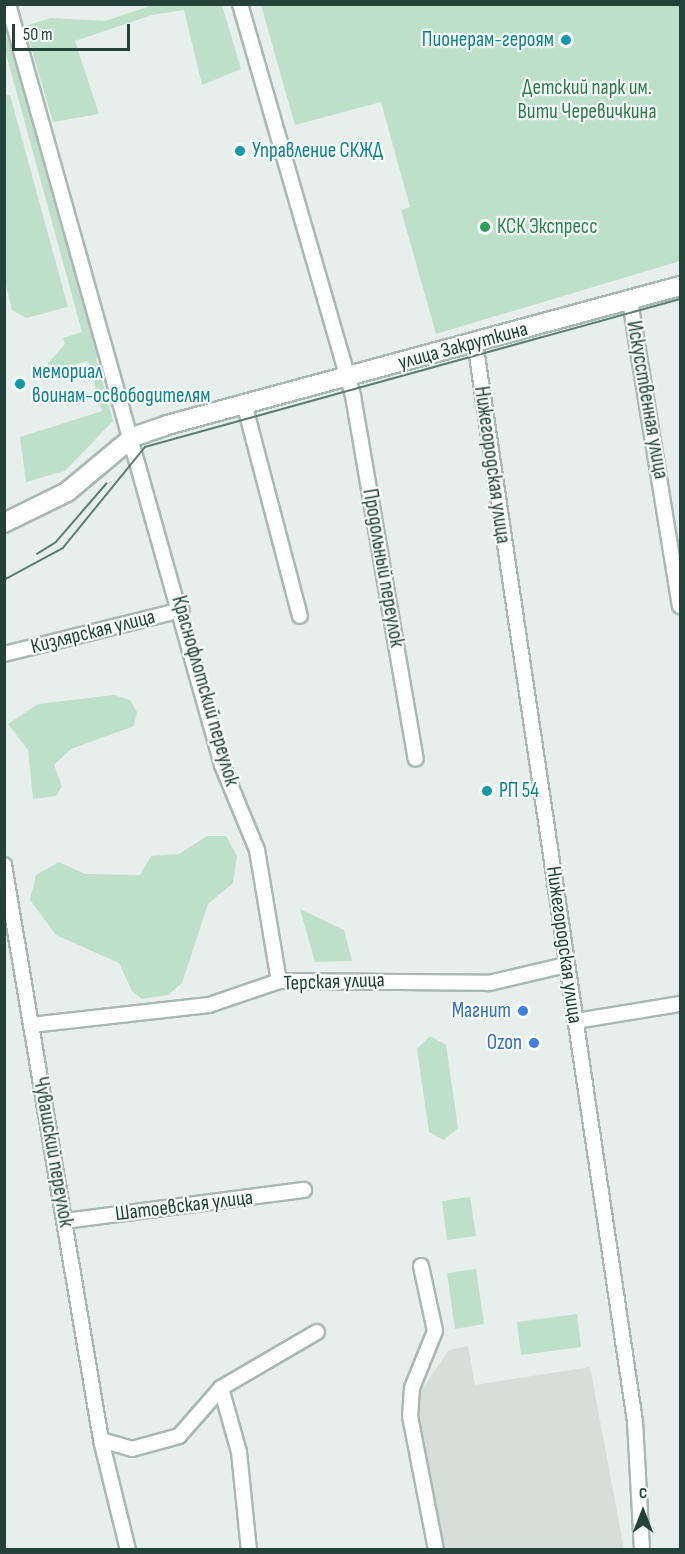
<!DOCTYPE html>
<meta charset="utf-8">
<style>
body{margin:0}
#map{position:relative;width:685px;height:1554px;overflow:hidden;background:#e6efeb;font-family:"Sofia Sans Condensed",sans-serif}
div>[style]{position:absolute}
.built>*{inset:0;background:#d4dfda}
.green>*{inset:0;background:#bfe0c8}
.roads{filter:drop-shadow(2px 0 #a8b8b2) drop-shadow(-2px 0 #a8b8b2) drop-shadow(0 2px #a8b8b2) drop-shadow(0 -2px #a8b8b2)}
.minor>*{height:14px;margin:-7px;padding:0 7px;transform-origin:7px;border-radius:7px;background:#fff}
.secondary>*{height:18px;margin:-9px;padding:0 9px;transform-origin:9px;border-radius:9px;background:#fff}
.tram>*{height:1.5px;margin:-0.75px;padding:0 0.75px;transform-origin:0.75px;border-radius:0.75px;background:#5f7d75}
.dots>*{width:16px;height:16px;translate:-50% -50%;box-sizing:border-box;border:3px solid #f7fbf9;border-radius:50%}
span{translate:-50% -50%;white-space:nowrap;text-align:center;line-height:1.15;-webkit-text-stroke:4.5px #f7fbf9;paint-order:stroke}
.culture-label{font-size:21px;color:#0d838f}
.right{translate:-100% -50%;text-align:right}
.left{translate:0 -50%;text-align:left}
.park-label{font-size:21px;color:#2d7a4b}
.leisure-label{font-size:21px;color:#27864d}
.street-label{font-size:21px;color:#24423a}
.shop-label{font-size:21px;color:#366cbe}
.frame{position:absolute;inset:0;border:6px solid #24423a;pointer-events:none}
.north{position:absolute;left:613px;top:1482px;width:60px;height:60px;-webkit-text-stroke:4px #f7fbf9;paint-order:stroke;rotate:0deg;font-size:16px;font-weight:700;line-height:24px;text-align:center;color:#24423a}
.north::after{content:'';display:block;margin:auto;width:21px;height:27px;background:#24423a;clip-path:polygon(50% 0,100% 100%,50% 72%,0 100%)}
.scale{position:absolute;left:12px;top:24px;width:118px;height:27px;box-sizing:border-box;border:3px solid #24423a;border-top:0;padding-left:8px;font-size:18px;line-height:21px;white-space:nowrap;color:#24423a;-webkit-text-stroke:4px #f7fbf9;paint-order:stroke}
</style>
<div id="map">
<div class="built">
<i style="clip-path:polygon(468px 1346px,475px 1385px,590px 1367px,624px 1549px,445px 1549px,417px 1416px,419px 1393px,449px 1350px)"></i>
</div>
<div class="green">
<i style="clip-path:polygon(153px 5px,222px 5px,241px 69px,202px 85px,184px 10px,152px 15px,75px 41px,99px 114px,53px 122px,25px 26px,51px 18px,105px 21px)"></i>
<i style="clip-path:polygon(261px 5px,680px 5px,680px 261px,436px 334px,401px 210px,410px 207px,381px 102px,295px 125px)"></i>
<i style="clip-path:polygon(11px 37px,101px 357px,96px 358px,113px 421px,65px 471px,26px 482px,20px 437px,102px 411px,88px 361px,50px 371px,48px 363px,65px 344px,63px 338px,82px 332px,5px 50px,4px 39px)"></i>
<i style="clip-path:polygon(10px 95px,68px 307px,26px 318px,12px 310px,5px 281px,4px 96px)"></i>
<i style="clip-path:polygon(114px 695px,130px 700px,137px 712px,134px 726px,71px 749px,54px 765px,62px 786px,56px 796px,33px 799px,28px 750px,8px 724px,38px 704px)"></i>
<i style="clip-path:polygon(207px 836px,226px 836px,237px 856px,233px 883px,208px 904px,182px 983px,168px 995px,142px 999px,132px 991px,119px 963px,56px 935px,30px 900px,36px 875px,59px 862px,85px 874px,140px 875px,151px 856px,179px 854px)"></i>
<i style="clip-path:polygon(300px 909px,344px 930px,352px 961px,315px 962px)"></i>
<i style="clip-path:polygon(430px 1036px,446px 1045px,458px 1128px,444px 1140px,429px 1132px,417px 1049px)"></i>
<i style="clip-path:polygon(470px 1197px,476px 1236px,447px 1240px,442px 1201px)"></i>
<i style="clip-path:polygon(476px 1269px,484px 1324px,455px 1329px,447px 1273px)"></i>
<i style="clip-path:polygon(577px 1314px,581px 1347px,521px 1355px,517px 1322px)"></i>
</div>
<div class="roads">
<div class="minor">
<i style="left:8px;top:4px;width:791px;rotate:74.29deg"></i>
<i style="left:222px;top:765px;width:92px;rotate:67.6deg"></i>
<i style="left:257px;top:850px;width:133px;rotate:80.5deg"></i>
<i style="left:240px;top:4px;width:408px;rotate:73.9deg"></i>
<i style="left:353px;top:396px;width:368px;rotate:80.2deg"></i>
<i style="left:630px;top:301px;width:309px;rotate:80.7deg"></i>
<i style="left:475px;top:342px;width:1091px;rotate:81.57deg"></i>
<i style="left:635px;top:1421px;width:129px;rotate:86.9deg"></i>
<i style="left:244px;top:403px;width:220px;rotate:75.3deg"></i>
<i style="left:4px;top:654px;width:183px;rotate:-13.9deg"></i>
<i style="left:4px;top:865px;width:583px;rotate:80.42deg"></i>
<i style="left:101px;top:1440px;width:113px;rotate:76.2deg"></i>
<i style="left:576px;top:1021px;width:105px;rotate:-9.3deg"></i>
<i style="left:31px;top:1025px;width:179px;rotate:-6.4deg"></i>
<i style="left:209px;top:1005px;width:74px;rotate:-18.9deg"></i>
<i style="left:279px;top:981px;width:210px;rotate:0.5deg"></i>
<i style="left:489px;top:983px;width:79px;rotate:-13.2deg"></i>
<i style="left:65px;top:1221px;width:241px;rotate:-7.4deg"></i>
<i style="left:421px;top:1266px;width:66px;rotate:77.8deg"></i>
<i style="left:435px;top:1331px;width:61px;rotate:112deg"></i>
<i style="left:412px;top:1388px;width:28px;rotate:94deg"></i>
<i style="left:410px;top:1416px;width:136px;rotate:79deg"></i>
<i style="left:221px;top:1388px;width:66px;rotate:74.3deg"></i>
<i style="left:239px;top:1452px;width:99px;rotate:84.2deg"></i>
<i style="left:101px;top:1440px;width:32px;rotate:16deg"></i>
<i style="left:132px;top:1449px;width:49px;rotate:-15.5deg"></i>
<i style="left:179px;top:1436px;width:64px;rotate:-48.8deg"></i>
<i style="left:221px;top:1388px;width:111px;rotate:-30.3deg"></i>
</div>
<div class="secondary">
<i style="left:4px;top:523px;width:70px;rotate:-26.2deg"></i>
<i style="left:67px;top:492px;width:86px;rotate:-39.8deg"></i>
<i style="left:133px;top:437px;width:36px;rotate:-19deg"></i>
<i style="left:167px;top:425px;width:531px;rotate:-15.16deg"></i>
</div>
</div>
<div class="tram">
<i style="left:37px;top:554px;width:22px;rotate:-32deg"></i>
<i style="left:56px;top:542px;width:77px;rotate:-49.2deg"></i>
<i style="left:4px;top:580px;width:67px;rotate:-28.5deg"></i>
<i style="left:63px;top:548px;width:130px;rotate:-50.9deg"></i>
<i style="left:145px;top:447px;width:555px;rotate:-15.46deg"></i>
</div>
<div class="dots">
<i style="left:566px;top:40px;background:#0f9aa8"></i>
<i style="left:240px;top:151px;background:#0f9aa8"></i>
<i style="left:485px;top:227px;background:#2e9e5b"></i>
<i style="left:20px;top:384px;background:#0f9aa8"></i>
<i style="left:487px;top:791px;background:#0f9aa8"></i>
<i style="left:523px;top:1011px;background:#3f7fe0"></i>
<i style="left:534px;top:1043px;background:#3f7fe0"></i>
</div>
<div class="culture-label">
<span class="right" style="left:554px;top:40px">Пионерам-героям</span>
<span class="left" style="left:252px;top:151px">Управление СКЖД</span>
<span class="left" style="left:32px;top:384px">мемориал<br>воинам-освободителям</span>
<span class="left" style="left:499px;top:791px">РП 54</span>
</div>
<div class="park-label">
<span style="left:587px;top:100px">Детский парк им.<br>Вити Черевичкина</span>
</div>
<div class="leisure-label">
<span class="left" style="left:497px;top:227px">КСК Экспресс</span>
</div>
<div class="street-label">
<span style="left:463px;top:346px;rotate:-15deg">улица Закруткина</span>
<span style="left:647px;top:400px;rotate:80deg">Искусственная улица</span>
<span style="left:492px;top:465px;rotate:82deg">Нижегородская улица</span>
<span style="left:383px;top:568px;rotate:80deg">Продольный переулок</span>
<span style="left:93px;top:632px;rotate:-14deg">Кизлярская улица</span>
<span style="left:205px;top:691px;rotate:74deg">Краснофлотский переулок</span>
<span style="left:564px;top:945px;rotate:82deg">Нижегородская улица</span>
<span style="left:334px;top:982px;rotate:-2deg">Терская улица</span>
<span style="left:53px;top:1152px;rotate:80deg">Чувашский переулок</span>
<span style="left:184px;top:1206px;rotate:-7deg">Шатоевская улица</span>
</div>
<div class="shop-label">
<span class="right" style="left:511px;top:1011px">Магнит</span>
<span class="right" style="left:522px;top:1043px">Ozon</span>
</div>
<div class="frame"></div>
<div class="north">С</div>
<div class="scale">50 m</div>
</div>
